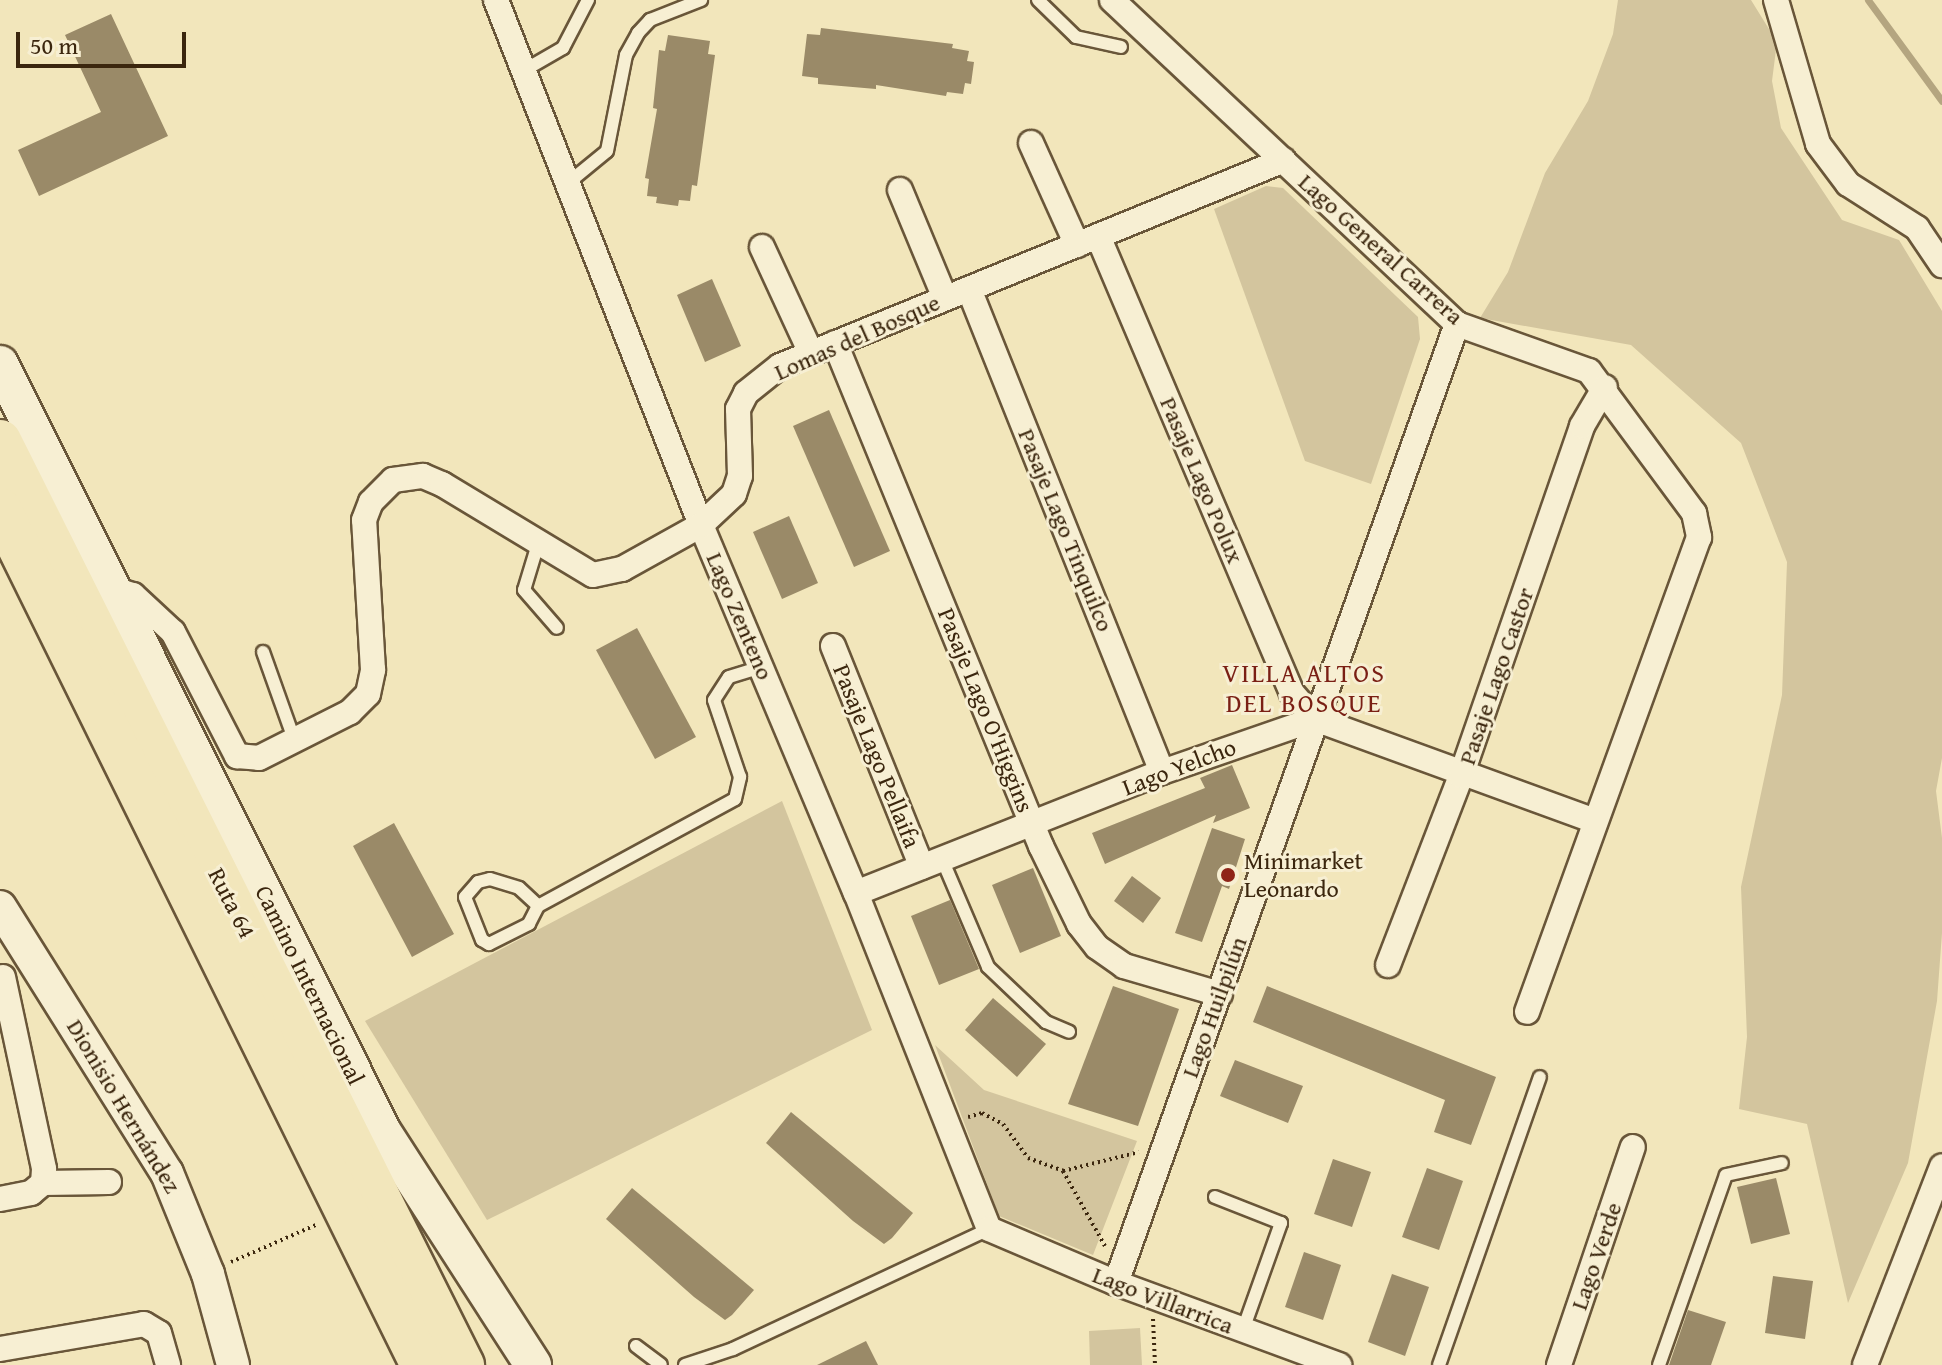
<!DOCTYPE html>
<meta charset="utf-8">
<style>
body{margin:0}
#map{position:relative;width:1942px;height:1365px;overflow:hidden;background:#f2e6bb;font-family:"Gentium Book Plus",serif}
div>[style]{position:absolute}
.green>*{inset:0;background:#d3c59e}
.stream>*{height:7px;margin:-3.5px;padding:0 3.5px;transform-origin:3.5px;border-radius:3.5px;background:#b4a580}
.building>*{inset:0;background:#9a8a68}
.path>*{height:4px;margin-top:-2px;transform-origin:0;background:repeating-linear-gradient(90deg,#3b260e 0 2px,transparent 0 6px)}
.roads{filter:drop-shadow(2px 0 #695639) drop-shadow(-2px 0 #695639) drop-shadow(0 2px #695639) drop-shadow(0 -2px #695639)}
.service>*{height:12px;margin:-6px;padding:0 6px;transform-origin:6px;border-radius:6px;background:#f7efd3}
.minor>*{height:24px;margin:-12px;padding:0 12px;transform-origin:12px;border-radius:12px;background:#f7efd3}
.tertiary>*{height:32px;margin:-16px;padding:0 16px;transform-origin:16px;border-radius:16px;background:#f7efd3}
.secondary>*{height:36px;margin:-18px;padding:0 18px;transform-origin:18px;border-radius:18px;background:#f7efd3}
.trunk>*{height:42px;margin:-21px;padding:0 21px;transform-origin:21px;border-radius:21px;background:#f2e6bb}
.dots>*{width:22px;height:22px;translate:-50% -50%;box-sizing:border-box;border:4px solid #f7efd3;border-radius:50%}
span{translate:-50% -50%;white-space:nowrap;text-align:center;line-height:1.15;-webkit-text-stroke:6px #f7efd3;paint-order:stroke}
.street-label{font-size:24px;color:#3b260e}
.poi-label{font-size:24px;color:#3b260e}
.left{translate:0 -50%;text-align:left}
.neighbourhood-label{font-size:26px;color:#7a1f14;letter-spacing:2px}
.scale{position:absolute;left:16px;top:32px;width:170px;height:36px;box-sizing:border-box;border:4px solid #3b260e;border-top:0;padding-left:10px;font-size:24px;line-height:28px;white-space:nowrap;color:#3b260e;-webkit-text-stroke:6px #f7efd3;paint-order:stroke}
</style>
<div id="map">
<div class="green">
<i style="clip-path:polygon(1618px 0,1751px 0,1777px 42px,1772px 81px,1781px 128px,1842px 220px,1899px 240px,1942px 311px,1942px 758px,1936px 791px,1942px 838px,1942px 933px,1937px 1001px,1908px 1163px,1848px 1303px,1807px 1124px,1739px 1109px,1747px 1037px,1741px 887px,1782px 695px,1787px 562px,1741px 443px,1631px 345px,1480px 318px,1508px 272px,1545px 173px,1588px 101px,1613px 34px)"></i>
<i style="clip-path:polygon(1266px 186px,1283px 188px,1418px 317px,1420px 339px,1371px 484px,1305px 461px,1214px 209px)"></i>
<i style="clip-path:polygon(782px 801px,872px 1030px,487px 1220px,365px 1021px)"></i>
<i style="clip-path:polygon(935px 1045px,984px 1090px,1137px 1141px,1093px 1255px,999px 1216px)"></i>
<i style="clip-path:polygon(1140px 1328px,1142px 1365px,1090px 1365px,1089px 1331px)"></i>
</div>
<div class="stream">
<i style="left:1868px;top:0;width:125px;rotate:53.8deg"></i>
</div>
<div class="building">
<i style="clip-path:polygon(111px 14px,168px 136px,39px 196px,18px 150px,101px 112px,65px 35px)"></i>
<i style="clip-path:polygon(821px 28px,953px 44px,952px 48px,969px 51px,967px 61px,974px 62px,971px 84px,965px 83px,963px 94px,947px 92px,946px 96px,876px 85px,876px 89px,818px 84px,818px 78px,802px 76px,807px 34px,820px 35px)"></i>
<i style="clip-path:polygon(668px 35px,710px 41px,708px 54px,715px 55px,697px 186px,692px 185px,690px 201px,679px 200px,678px 206px,656px 203px,657px 197px,647px 196px,649px 179px,645px 178px,657px 109px,653px 108px,659px 50px,665px 51px)"></i>
<i style="clip-path:polygon(712px 279px,741px 346px,705px 362px,677px 295px)"></i>
<i style="clip-path:polygon(829px 410px,890px 551px,854px 567px,793px 426px)"></i>
<i style="clip-path:polygon(789px 516px,818px 583px,782px 599px,753px 532px)"></i>
<i style="clip-path:polygon(637px 628px,696px 737px,655px 759px,596px 650px)"></i>
<i style="clip-path:polygon(1232px 765px,1250px 808px,1213px 823px,1216px 815px,1105px 864px,1092px 833px,1205px 788px,1200px 778px)"></i>
<i style="clip-path:polygon(394px 823px,454px 934px,412px 957px,353px 846px)"></i>
<i style="clip-path:polygon(1212px 828px,1245px 839px,1229px 889px,1222px 886px,1202px 942px,1175px 933px)"></i>
<i style="clip-path:polygon(1033px 868px,1061px 936px,1020px 953px,992px 885px)"></i>
<i style="clip-path:polygon(1132px 876px,1161px 898px,1143px 923px,1114px 901px)"></i>
<i style="clip-path:polygon(950px 900px,979px 969px,939px 985px,911px 916px)"></i>
<i style="clip-path:polygon(1113px 986px,1179px 1009px,1138px 1126px,1068px 1104px)"></i>
<i style="clip-path:polygon(1267px 986px,1496px 1077px,1471px 1145px,1434px 1132px,1445px 1100px,1253px 1022px)"></i>
<i style="clip-path:polygon(993px 998px,1046px 1044px,1017px 1077px,965px 1030px)"></i>
<i style="clip-path:polygon(1235px 1060px,1303px 1086px,1288px 1123px,1220px 1096px)"></i>
<i style="clip-path:polygon(791px 1112px,913px 1213px,892px 1238px,884px 1244px,853px 1221px,766px 1143px)"></i>
<i style="clip-path:polygon(1333px 1159px,1371px 1172px,1352px 1227px,1314px 1214px)"></i>
<i style="clip-path:polygon(1427px 1168px,1463px 1181px,1439px 1250px,1402px 1237px)"></i>
<i style="clip-path:polygon(1776px 1178px,1790px 1234px,1751px 1244px,1737px 1187px)"></i>
<i style="clip-path:polygon(632px 1188px,754px 1290px,732px 1315px,725px 1320px,694px 1297px,606px 1219px)"></i>
<i style="clip-path:polygon(1304px 1252px,1341px 1265px,1323px 1320px,1285px 1307px)"></i>
<i style="clip-path:polygon(1392px 1274px,1429px 1287px,1405px 1356px,1368px 1342px)"></i>
<i style="clip-path:polygon(1773px 1276px,1813px 1281px,1805px 1339px,1765px 1333px)"></i>
<i style="clip-path:polygon(1688px 1310px,1726px 1322px,1711px 1365px,1669px 1365px)"></i>
<i style="clip-path:polygon(866px 1341px,878px 1365px,817px 1365px)"></i>
</div>
<div class="path">
<i style="left:968px;top:1117px;width:15px;rotate:-16deg"></i>
<i style="left:982px;top:1113px;width:24px;rotate:28deg"></i>
<i style="left:1003px;top:1124px;width:42px;rotate:53.7deg"></i>
<i style="left:1028px;top:1158px;width:37px;rotate:20deg"></i>
<i style="left:1063px;top:1171px;width:78px;rotate:-14deg"></i>
<i style="left:1063px;top:1171px;width:86px;rotate:60.8deg"></i>
<i style="left:231px;top:1262px;width:95px;rotate:-23.6deg"></i>
<i style="left:1153px;top:1319px;width:46px;rotate:87.5deg"></i>
</div>
<div class="roads">
<div class="service">
<i style="left:1038px;top:0;width:53px;rotate:44.2deg"></i>
<i style="left:1076px;top:37px;width:46px;rotate:12.5deg"></i>
<i style="left:523px;top:71px;width:46px;rotate:-29.9deg"></i>
<i style="left:563px;top:48px;width:54px;rotate:-62.5deg"></i>
<i style="left:568px;top:183px;width:50px;rotate:-39.4deg"></i>
<i style="left:607px;top:151px;width:98px;rotate:-78.8deg"></i>
<i style="left:626px;top:55px;width:25px;rotate:-61deg"></i>
<i style="left:638px;top:33px;width:18px;rotate:-47deg"></i>
<i style="left:650px;top:20px;width:55px;rotate:-21.4deg"></i>
<i style="left:538px;top:544px;width:48px;rotate:106.9deg"></i>
<i style="left:524px;top:590px;width:50px;rotate:49deg"></i>
<i style="left:263px;top:652px;width:96px;rotate:70.4deg"></i>
<i style="left:942px;top:859px;width:117px;rotate:66.9deg"></i>
<i style="left:988px;top:967px;width:80px;rotate:43.5deg"></i>
<i style="left:1046px;top:1022px;width:25px;rotate:23deg"></i>
<i style="left:490px;top:879px;width:30px;rotate:17deg"></i>
<i style="left:519px;top:888px;width:26px;rotate:43deg"></i>
<i style="left:538px;top:906px;width:20px;rotate:117deg"></i>
<i style="left:529px;top:924px;width:45px;rotate:153.4deg"></i>
<i style="left:489px;top:944px;width:8px;rotate:-150deg"></i>
<i style="left:482px;top:940px;width:46px;rotate:-111.6deg"></i>
<i style="left:465px;top:897px;width:20px;rotate:-49deg"></i>
<i style="left:478px;top:882px;width:12px;rotate:-14deg"></i>
<i style="left:538px;top:906px;width:224px;rotate:-28.5deg"></i>
<i style="left:735px;top:799px;width:23px;rotate:-77deg"></i>
<i style="left:740px;top:777px;width:81px;rotate:-108.7deg"></i>
<i style="left:714px;top:700px;width:27px;rotate:-57deg"></i>
<i style="left:729px;top:677px;width:34px;rotate:-17deg"></i>
<i style="left:1215px;top:1197px;width:71px;rotate:21.5deg"></i>
<i style="left:1281px;top:1223px;width:114px;rotate:109.6deg"></i>
<i style="left:636px;top:1346px;width:31px;rotate:37deg"></i>
<i style="left:685px;top:1365px;width:51px;rotate:-18.4deg"></i>
<i style="left:733px;top:1349px;width:283px;rotate:-25.1deg"></i>
<i style="left:1439px;top:1365px;width:305px;rotate:-70.7deg"></i>
<i style="left:1659px;top:1365px;width:201px;rotate:-70.6deg"></i>
<i style="left:1726px;top:1175px;width:57px;rotate:-12.1deg"></i>
</div>
<div class="minor">
<i style="left:496px;top:0;width:564px;rotate:68.67deg"></i>
<i style="left:701px;top:525px;width:399px;rotate:67.2deg"></i>
<i style="left:856px;top:893px;width:361px;rotate:68.4deg"></i>
<i style="left:989px;top:1229px;width:138px;rotate:23deg"></i>
<i style="left:1116px;top:1283px;width:238px;rotate:20.2deg"></i>
<i style="left:1112px;top:0;width:473px;rotate:43.2deg"></i>
<i style="left:1457px;top:324px;width:140px;rotate:19.6deg"></i>
<i style="left:1589px;top:371px;width:177px;rotate:53.5deg"></i>
<i style="left:1694px;top:513px;width:25px;rotate:78deg"></i>
<i style="left:1699px;top:537px;width:505px;rotate:109.91deg"></i>
<i style="left:1776px;top:0;width:150px;rotate:73.7deg"></i>
<i style="left:1818px;top:144px;width:50px;rotate:53.1deg"></i>
<i style="left:1848px;top:184px;width:82px;rotate:32.5deg"></i>
<i style="left:1917px;top:228px;width:45px;rotate:56deg"></i>
<i style="left:1031px;top:143px;width:112px;rotate:65.7deg"></i>
<i style="left:900px;top:190px;width:117px;rotate:67.4deg"></i>
<i style="left:1098px;top:236px;width:496px;rotate:67deg"></i>
<i style="left:1292px;top:693px;width:35px;rotate:49deg"></i>
<i style="left:762px;top:247px;width:117px;rotate:65.2deg"></i>
<i style="left:969px;top:289px;width:520px;rotate:68.22deg"></i>
<i style="left:835px;top:343px;width:544px;rotate:67.73deg"></i>
<i style="left:1041px;top:846px;width:87px;rotate:64deg"></i>
<i style="left:1079px;top:924px;width:29px;rotate:52deg"></i>
<i style="left:1097px;top:947px;width:33px;rotate:35deg"></i>
<i style="left:1124px;top:966px;width:100px;rotate:16.3deg"></i>
<i style="left:113px;top:589px;width:21px;rotate:17deg"></i>
<i style="left:133px;top:595px;width:54px;rotate:42.8deg"></i>
<i style="left:173px;top:632px;width:140px;rotate:62.7deg"></i>
<i style="left:237px;top:756px;width:22px;rotate:5deg"></i>
<i style="left:259px;top:758px;width:102px;rotate:-26.8deg"></i>
<i style="left:350px;top:712px;width:25px;rotate:-45deg"></i>
<i style="left:368px;top:694px;width:25px;rotate:-78deg"></i>
<i style="left:373px;top:670px;width:150px;rotate:-93.4deg"></i>
<i style="left:364px;top:520px;width:19px;rotate:-69deg"></i>
<i style="left:371px;top:502px;width:31px;rotate:-45deg"></i>
<i style="left:393px;top:480px;width:30px;rotate:-8deg"></i>
<i style="left:423px;top:476px;width:21px;rotate:23deg"></i>
<i style="left:442px;top:484px;width:176px;rotate:31.1deg"></i>
<i style="left:593px;top:575px;width:30px;rotate:-12deg"></i>
<i style="left:622px;top:569px;width:90px;rotate:-29.1deg"></i>
<i style="left:701px;top:525px;width:45px;rotate:-43.2deg"></i>
<i style="left:734px;top:494px;width:19px;rotate:-72deg"></i>
<i style="left:740px;top:476px;width:67px;rotate:-91.7deg"></i>
<i style="left:738px;top:409px;width:18px;rotate:-63deg"></i>
<i style="left:746px;top:393px;width:43px;rotate:-38.5deg"></i>
<i style="left:780px;top:366px;width:544px;rotate:-22.23deg"></i>
<i style="left:833px;top:646px;width:238px;rotate:68.1deg"></i>
<i style="left:856px;top:893px;width:329px;rotate:-21.6deg"></i>
<i style="left:1162px;top:772px;width:162px;rotate:-19.1deg"></i>
<i style="left:1315px;top:719px;width:298px;rotate:20deg"></i>
<i style="left:1388px;top:965px;width:203px;rotate:-68.9deg"></i>
<i style="left:1461px;top:776px;width:370px;rotate:-70.9deg"></i>
<i style="left:1582px;top:426px;width:45px;rotate:-59.5deg"></i>
<i style="left:3px;top:977px;width:196px;rotate:77.9deg"></i>
<i style="left:44px;top:1169px;width:14px;rotate:94deg"></i>
<i style="left:0;top:1199px;width:32px;rotate:-11deg"></i>
<i style="left:31px;top:1193px;width:16px;rotate:-40deg"></i>
<i style="left:43px;top:1183px;width:66px;rotate:-0.9deg"></i>
<i style="left:1116px;top:1283px;width:1018px;rotate:-70.43deg"></i>
<i style="left:0;top:1349px;width:146px;rotate:-9.8deg"></i>
<i style="left:144px;top:1324px;width:17px;rotate:31deg"></i>
<i style="left:159px;top:1333px;width:33px;rotate:74deg"></i>
<i style="left:1559px;top:1365px;width:230px;rotate:-71.3deg"></i>
<i style="left:1865px;top:1365px;width:213px;rotate:-68.8deg"></i>
</div>
<div class="tertiary">
<i style="left:0;top:907px;width:314px;rotate:57.9deg"></i>
<i style="left:167px;top:1173px;width:109px;rotate:67.9deg"></i>
<i style="left:208px;top:1274px;width:94px;rotate:74.6deg"></i>
</div>
<div class="secondary">
<i style="left:0;top:364px;width:858px;rotate:63.49deg"></i>
<i style="left:383px;top:1132px;width:277px;rotate:57.2deg"></i>
</div>
<div class="trunk">
<i style="left:0;top:441px;width:1034px;rotate:63.39deg"></i>
<i style="left:0;top:509px;width:954px;rotate:63.76deg"></i>
</div>
</div>
<div class="dots">
<i style="left:1228px;top:875px;background:#8f2418"></i>
</div>
<div class="street-label">
<span style="left:1381px;top:249px;rotate:42deg">Lago General Carrera</span>
<span style="left:857px;top:337px;rotate:-24deg">Lomas del Bosque</span>
<span style="left:1202px;top:480px;rotate:67deg">Pasaje Lago Polux</span>
<span style="left:1066px;top:530px;rotate:68deg">Pasaje Lago Tinquilco</span>
<span style="left:740px;top:616px;rotate:67deg">Lago Zenteno</span>
<span style="left:1496px;top:676px;rotate:-71deg">Pasaje Lago Castor</span>
<span style="left:986px;top:710px;rotate:68deg">Pasaje Lago O'Higgins</span>
<span style="left:877px;top:756px;rotate:68deg">Pasaje Lago Pellaifa</span>
<span style="left:1179px;top:767px;rotate:-21deg">Lago Yelcho</span>
<span style="left:232px;top:903px;rotate:63deg">Ruta 64</span>
<span style="left:310px;top:985px;rotate:64deg">Camino Internacional</span>
<span style="left:1214px;top:1007px;rotate:-70deg">Lago Huilpilún</span>
<span style="left:124px;top:1106px;rotate:59deg">Dionisio Hernández</span>
<span style="left:1596px;top:1256px;rotate:-71deg">Lago Verde</span>
<span style="left:1163px;top:1300px;rotate:21deg">Lago Villarrica</span>
</div>
<div class="poi-label">
<span class="left" style="left:1244px;top:875px">Minimarket<br>Leonardo</span>
</div>
<div class="neighbourhood-label">
<span style="left:1304px;top:688px">VILLA ALTOS<br>DEL BOSQUE</span>
</div>
<div class="scale">50 m</div>
</div>
